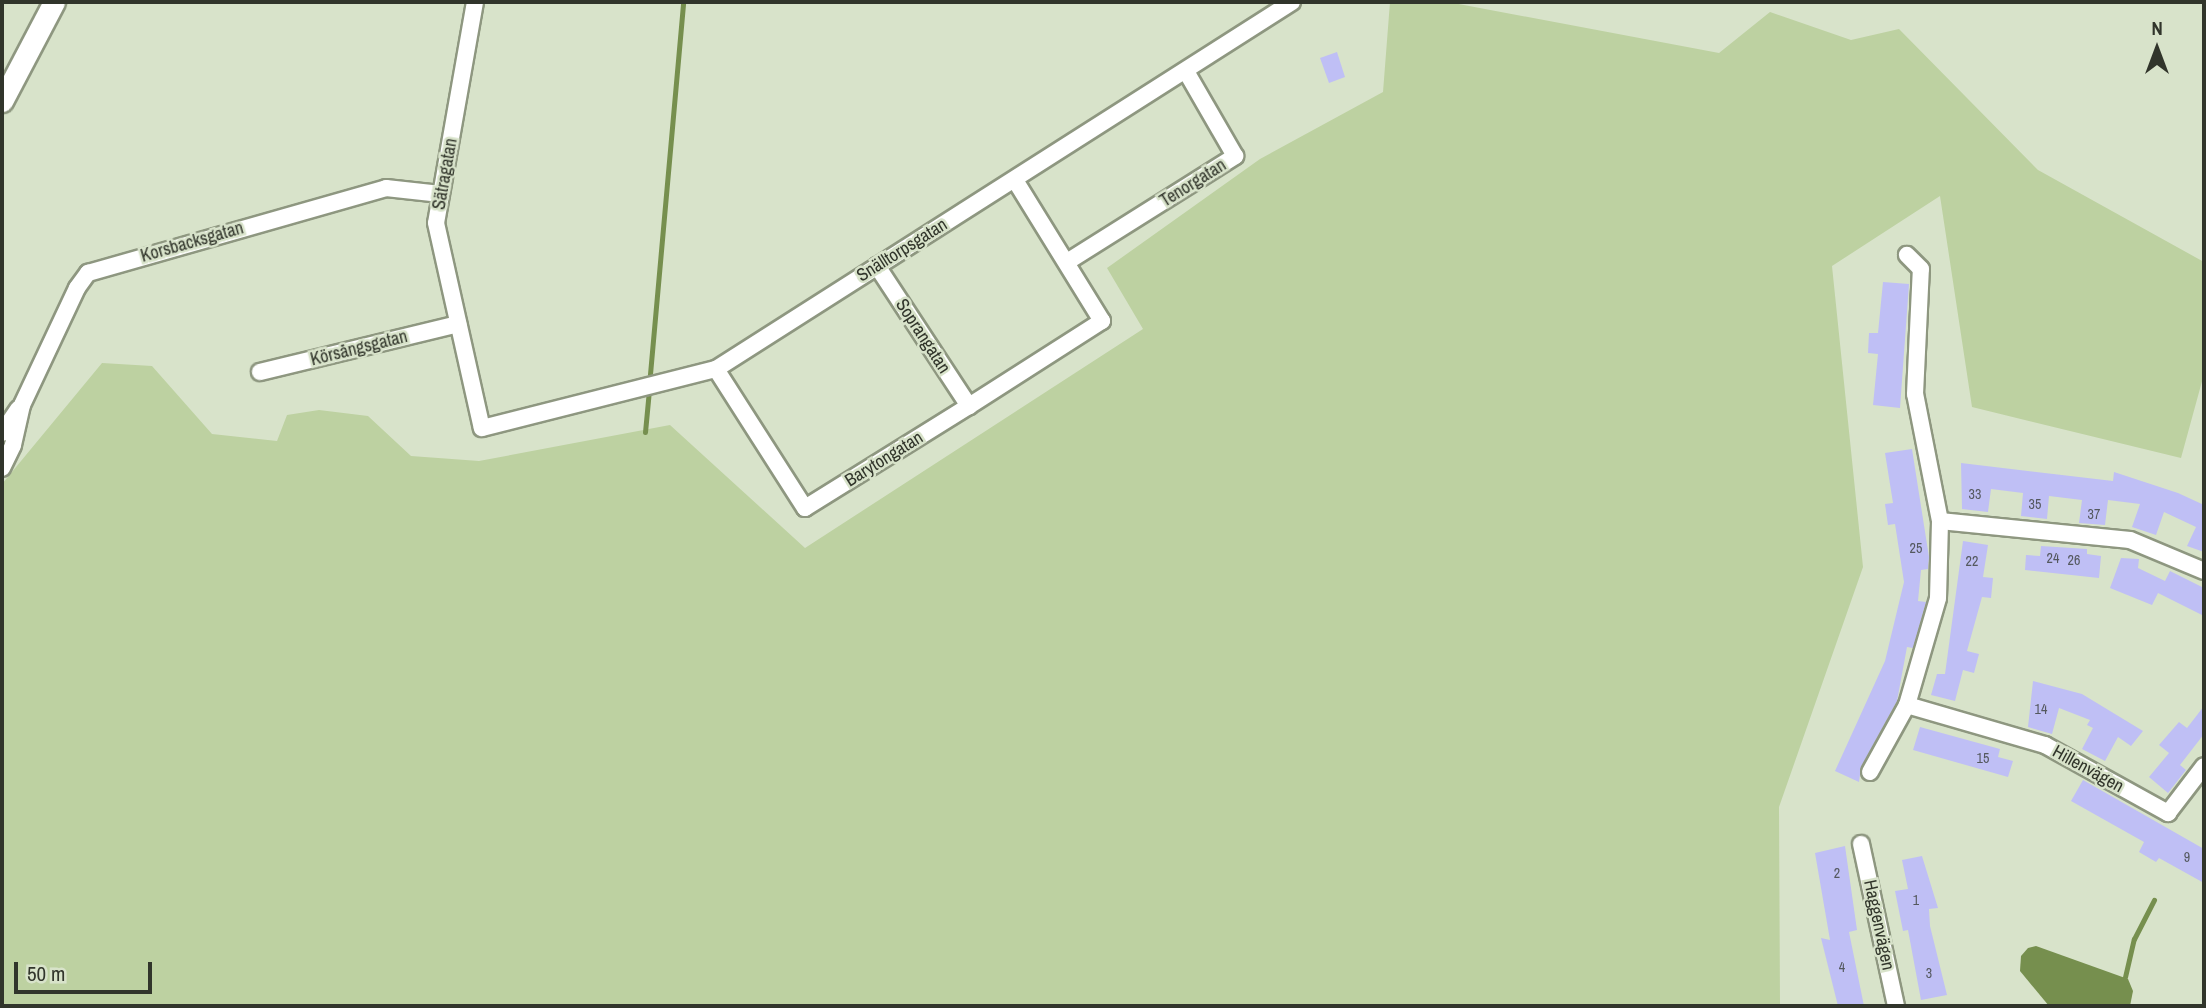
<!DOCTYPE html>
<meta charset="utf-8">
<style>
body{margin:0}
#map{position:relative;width:2206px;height:1008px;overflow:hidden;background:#d8e3ca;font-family:"Archivo Narrow",sans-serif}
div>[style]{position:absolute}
.green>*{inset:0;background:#bdd1a1}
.water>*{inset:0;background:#768f4e}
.stream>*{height:5px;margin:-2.5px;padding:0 2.5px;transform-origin:2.5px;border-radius:2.5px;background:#768f4e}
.building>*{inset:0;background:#bfbff5}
.roads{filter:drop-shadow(2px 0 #8e9780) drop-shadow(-2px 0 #8e9780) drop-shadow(0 2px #8e9780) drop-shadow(0 -2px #8e9780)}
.minor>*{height:16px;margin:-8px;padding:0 8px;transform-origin:8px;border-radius:8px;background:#fff}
.secondary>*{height:21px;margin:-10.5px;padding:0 10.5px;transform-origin:10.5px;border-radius:10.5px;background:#fff}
span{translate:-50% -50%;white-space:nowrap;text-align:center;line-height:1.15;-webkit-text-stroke:5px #d8e3ca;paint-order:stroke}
.number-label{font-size:14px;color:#54585e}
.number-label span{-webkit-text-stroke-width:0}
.street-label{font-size:18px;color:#31352b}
.frame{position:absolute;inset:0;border:4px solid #31352b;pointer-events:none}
.north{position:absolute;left:2122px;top:14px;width:70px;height:70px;-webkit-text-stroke:5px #d8e3ca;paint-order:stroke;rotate:0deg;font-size:19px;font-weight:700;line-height:28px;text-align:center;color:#31352b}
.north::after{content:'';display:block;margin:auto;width:24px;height:32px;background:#31352b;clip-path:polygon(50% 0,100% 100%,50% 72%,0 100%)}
.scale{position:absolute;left:14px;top:962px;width:138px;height:32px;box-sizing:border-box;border:4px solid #31352b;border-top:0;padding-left:9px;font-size:21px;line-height:24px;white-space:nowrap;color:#31352b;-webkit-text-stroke:5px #d8e3ca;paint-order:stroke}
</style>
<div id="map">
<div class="green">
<i style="clip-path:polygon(1390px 2px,1448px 2px,1719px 53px,1770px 12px,1851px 40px,1899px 29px,2038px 170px,2204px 262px,2204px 374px,2181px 458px,1972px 407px,1940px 196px,1832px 266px,1863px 567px,1779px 807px,1780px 1006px,2px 1006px,2px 484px,102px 363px,152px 366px,212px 434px,277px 441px,287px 415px,319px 410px,368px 416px,411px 456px,479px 461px,670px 425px,805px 548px,1143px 329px,1107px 268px,1260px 159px,1383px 92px)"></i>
</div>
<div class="water">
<i style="clip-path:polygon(2036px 946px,2128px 979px,2133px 991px,2130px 1006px,2049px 1006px,2020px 971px,2021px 956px,2028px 948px)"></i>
</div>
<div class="stream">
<i style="left:650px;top:374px;width:373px;rotate:-84.9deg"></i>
<i style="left:645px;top:432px;width:42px;rotate:-84.6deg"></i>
<i style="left:2125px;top:977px;width:39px;rotate:-77deg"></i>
<i style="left:2134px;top:939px;width:44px;rotate:-62.9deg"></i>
</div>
<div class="building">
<i style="clip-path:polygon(1337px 52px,1345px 77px,1329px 83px,1320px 58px)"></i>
<i style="clip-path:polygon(1883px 282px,1909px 284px,1900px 408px,1873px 405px,1878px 354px,1868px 353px,1869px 333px,1878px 333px)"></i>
<i style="clip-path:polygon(1912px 449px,1929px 557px,1928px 569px,1921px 570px,1918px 601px,1926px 602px,1913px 648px,1907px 647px,1897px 701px,1861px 767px,1859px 782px,1835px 771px,1885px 661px,1904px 582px,1895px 524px,1888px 525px,1885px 504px,1893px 503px,1885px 453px)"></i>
<i style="clip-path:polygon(1961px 463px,2113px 481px,2114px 472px,2178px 493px,2204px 505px,2204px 552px,2187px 546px,2196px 527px,2164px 512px,2156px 535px,2132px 527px,2140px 504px,2108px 500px,2105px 525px,2079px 523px,2082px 500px,2049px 496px,2047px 519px,2021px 516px,2023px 493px,1991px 489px,1988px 512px,1962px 509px)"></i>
<i style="clip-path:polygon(1963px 541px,1988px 545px,1983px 577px,1993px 578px,1991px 598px,1982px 597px,1967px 651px,1979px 654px,1974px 673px,1963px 670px,1955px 701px,1931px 695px,1937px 674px,1945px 674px)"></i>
<i style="clip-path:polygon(2041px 546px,2087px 549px,2087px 554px,2101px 556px,2099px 578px,2025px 570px,2026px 555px,2040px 556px)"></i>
<i style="clip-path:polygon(2121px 558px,2139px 559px,2138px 568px,2165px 581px,2170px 571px,2204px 588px,2204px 616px,2158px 593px,2152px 605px,2110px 588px)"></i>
<i style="clip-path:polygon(2033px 681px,2082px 694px,2143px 731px,2131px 746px,2118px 737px,2105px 761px,2082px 749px,2093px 728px,2087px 725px,2090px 720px,2059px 708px,2052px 734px,2028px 727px)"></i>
<i style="clip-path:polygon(2204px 706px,2204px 734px,2180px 765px,2186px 770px,2168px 793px,2149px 777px,2169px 753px,2159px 745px,2179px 722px,2187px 728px)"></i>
<i style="clip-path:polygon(1920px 727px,2000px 749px,1998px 757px,2013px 761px,2008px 777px,1913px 750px)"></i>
<i style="clip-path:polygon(2083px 780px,2204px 849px,2204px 883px,2159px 858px,2156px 862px,2139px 852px,2144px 842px,2071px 801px)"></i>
<i style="clip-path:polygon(1845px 846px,1857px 930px,1849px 932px,1864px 1006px,1838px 1006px,1821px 938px,1830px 940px,1815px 853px)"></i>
<i style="clip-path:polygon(1922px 856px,1938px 908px,1929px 909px,1930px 926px,1947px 995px,1921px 1000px,1908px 930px,1903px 931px,1895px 891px,1908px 889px,1902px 860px)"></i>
</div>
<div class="roads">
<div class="minor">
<i style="left:475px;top:2px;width:224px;rotate:100deg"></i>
<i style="left:436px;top:223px;width:210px;rotate:77.4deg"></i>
<i style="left:482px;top:428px;width:241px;rotate:-14.2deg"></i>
<i style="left:716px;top:369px;width:683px;rotate:-32.5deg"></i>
<i style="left:1067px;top:262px;width:199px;rotate:-32.2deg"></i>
<i style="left:1235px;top:156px;width:98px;rotate:-120deg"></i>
<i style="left:877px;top:266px;width:168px;rotate:56.7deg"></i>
<i style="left:716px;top:369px;width:165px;rotate:57.4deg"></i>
<i style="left:805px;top:508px;width:193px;rotate:-31.9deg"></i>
<i style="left:969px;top:406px;width:158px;rotate:-32.6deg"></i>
<i style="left:1102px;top:321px;width:166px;rotate:-121.7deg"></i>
<i style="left:260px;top:372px;width:204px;rotate:-13.6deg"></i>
<i style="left:2px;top:433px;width:29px;rotate:-56deg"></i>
<i style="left:2px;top:468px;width:25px;rotate:-64deg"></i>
<i style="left:13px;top:445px;width:41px;rotate:-77.3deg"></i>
<i style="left:22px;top:405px;width:129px;rotate:-64.8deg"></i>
<i style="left:77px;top:288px;width:19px;rotate:-54deg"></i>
<i style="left:88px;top:273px;width:310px;rotate:-15.9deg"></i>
<i style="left:386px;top:188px;width:55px;rotate:6.2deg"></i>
<i style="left:1940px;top:521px;width:191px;rotate:5.7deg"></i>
<i style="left:2130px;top:540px;width:80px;rotate:22.7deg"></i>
<i style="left:1907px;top:705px;width:144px;rotate:16.2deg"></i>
<i style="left:2045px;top:745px;width:141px;rotate:28.9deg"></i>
<i style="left:2168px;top:813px;width:59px;rotate:-52.5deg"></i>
<i style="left:1870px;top:772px;width:77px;rotate:-61.1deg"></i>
<i style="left:1907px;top:705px;width:111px;rotate:-73.8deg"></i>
<i style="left:1938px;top:598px;width:77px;rotate:-88.5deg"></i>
<i style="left:1940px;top:521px;width:129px;rotate:-101.1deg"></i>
<i style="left:1915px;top:394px;width:125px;rotate:-87.3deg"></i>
<i style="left:1921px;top:269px;width:20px;rotate:-135deg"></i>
<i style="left:1861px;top:844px;width:166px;rotate:77.8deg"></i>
</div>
<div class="secondary">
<i style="left:2px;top:101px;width:112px;rotate:-62.3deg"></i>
</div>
</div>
<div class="number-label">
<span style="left:1975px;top:494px">33</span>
<span style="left:2035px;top:504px">35</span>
<span style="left:2094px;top:514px">37</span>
<span style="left:1916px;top:548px">25</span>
<span style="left:2053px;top:558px">24</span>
<span style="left:2074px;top:560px">26</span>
<span style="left:1972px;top:561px">22</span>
<span style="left:2041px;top:709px">14</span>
<span style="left:1983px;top:758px">15</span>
<span style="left:2187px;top:857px">9</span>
<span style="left:1837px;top:873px">2</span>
<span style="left:1916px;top:900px">1</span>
<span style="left:1842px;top:967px">4</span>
<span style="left:1929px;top:973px">3</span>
</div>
<div class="street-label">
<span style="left:445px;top:174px;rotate:-80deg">Sätragatan</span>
<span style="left:1193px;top:183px;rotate:-32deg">Tenorgatan</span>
<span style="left:192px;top:242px;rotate:-16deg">Korsbacksgatan</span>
<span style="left:902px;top:250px;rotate:-32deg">Snälltorpsgatan</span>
<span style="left:923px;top:336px;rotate:57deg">Soprangatan</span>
<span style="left:359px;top:348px;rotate:-14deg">Körsångsgatan</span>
<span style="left:884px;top:459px;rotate:-32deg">Barytongatan</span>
<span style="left:2088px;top:769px;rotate:29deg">Hillenvägen</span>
<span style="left:1879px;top:925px;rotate:78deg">Haggenvägen</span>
</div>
<div class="frame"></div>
<div class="north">N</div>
<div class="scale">50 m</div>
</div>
